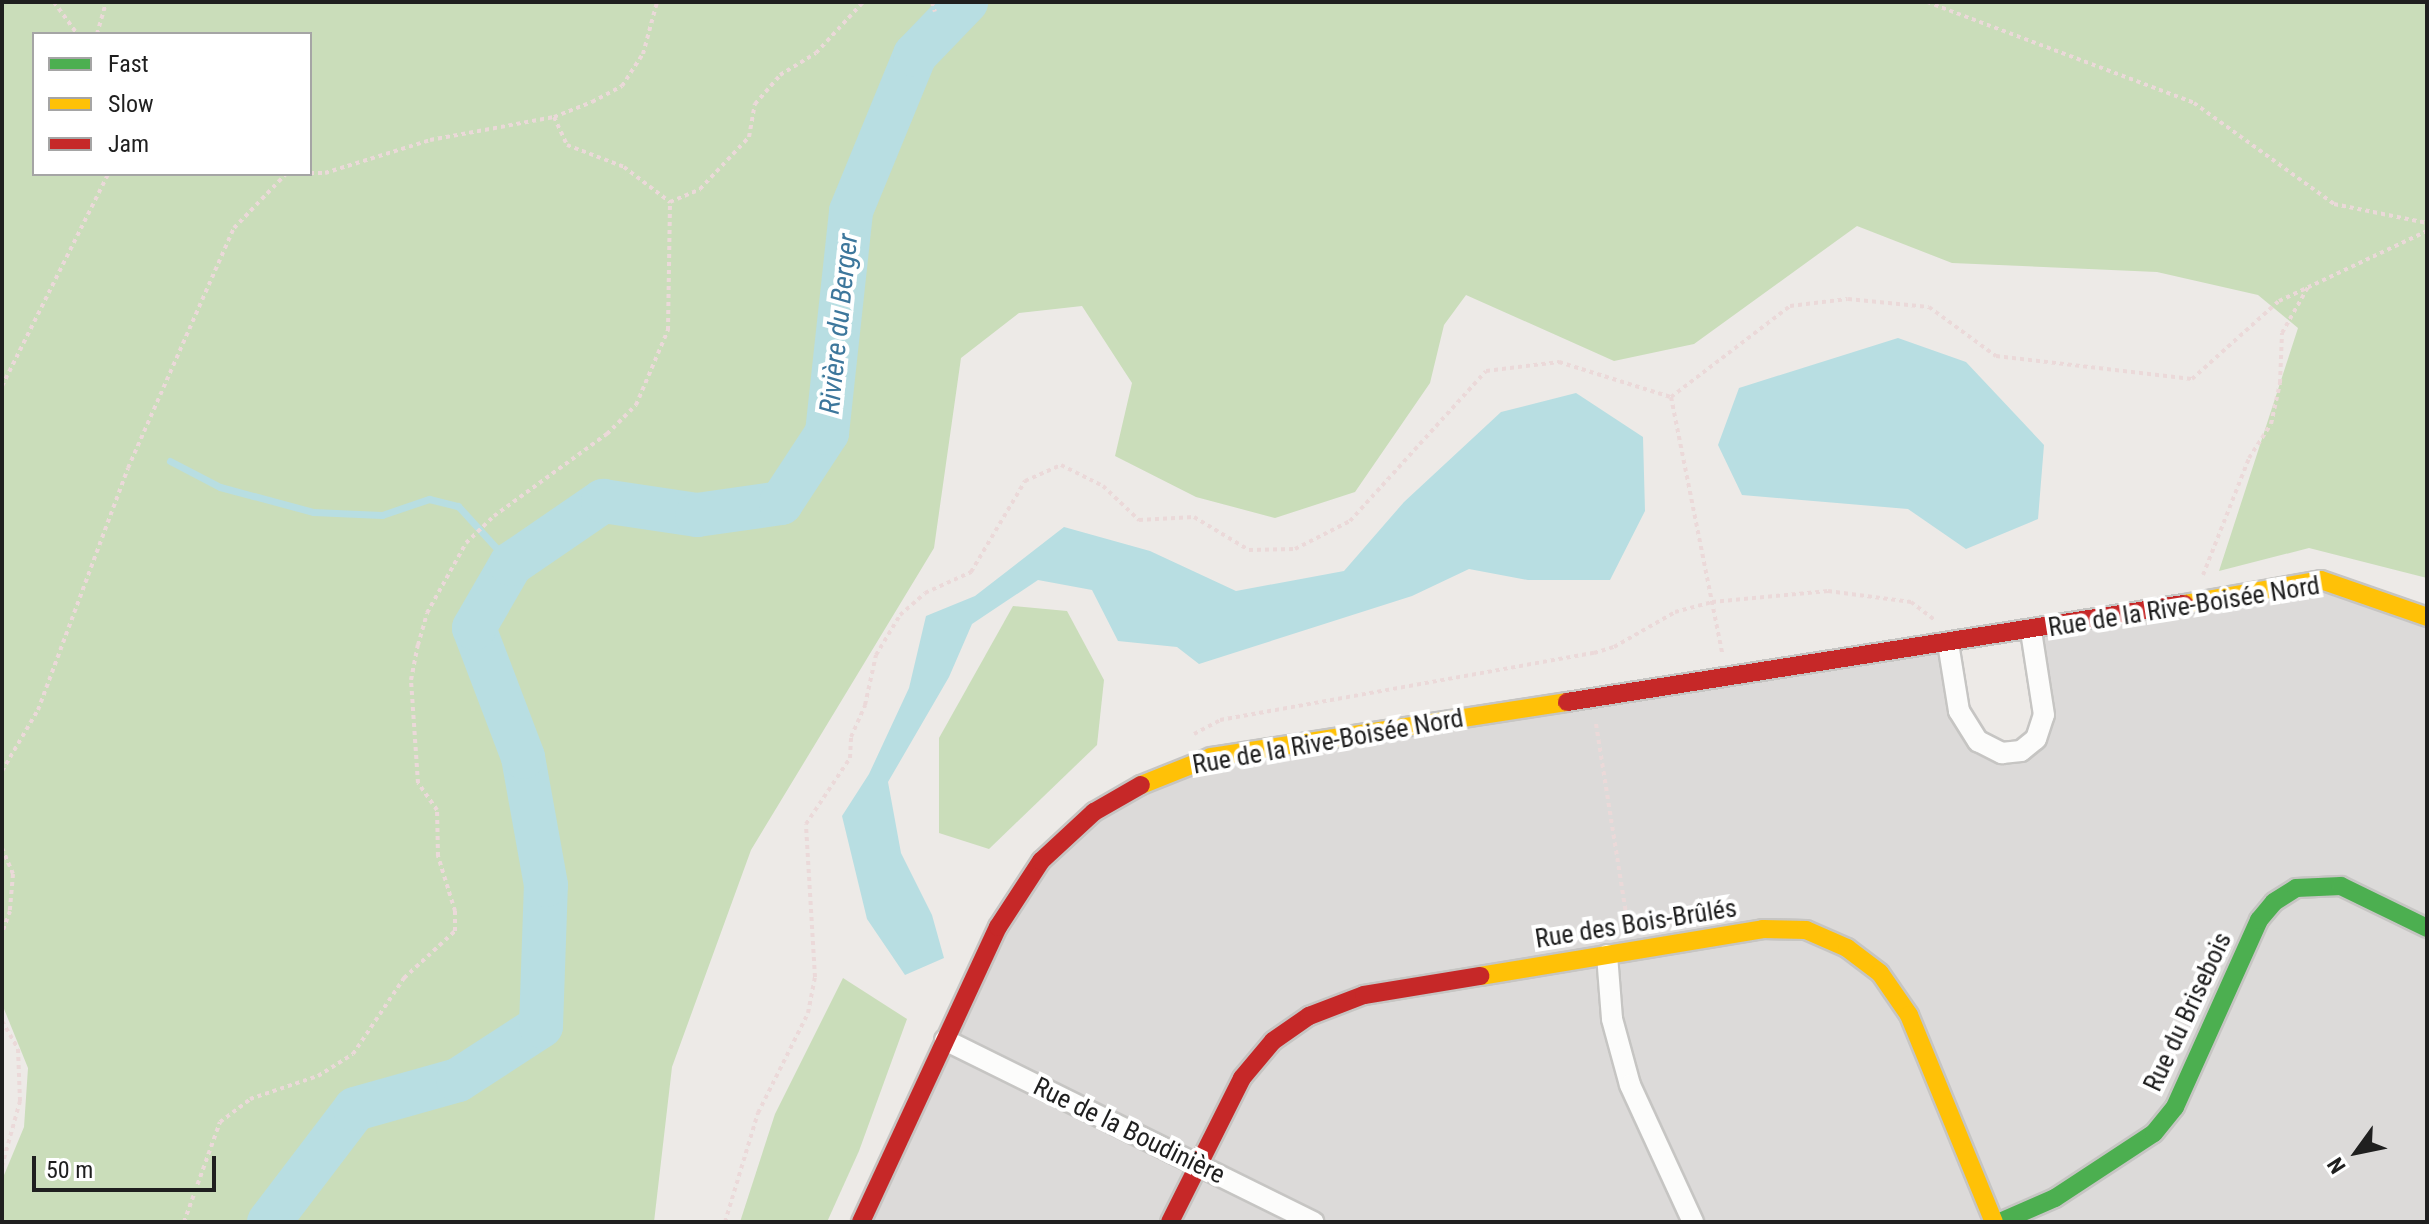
<!DOCTYPE html>
<meta charset="utf-8">
<style>
body{margin:0}
#map{position:relative;width:2429px;height:1224px;overflow:hidden;background:#edeae7;font-family:"Roboto Condensed",sans-serif}
div>[style]{position:absolute}
.residential>*{inset:0;background:#dcdad9}
.forest>*{inset:0;background:#caddba}
.water>*{inset:0;background:#b8dee2}
.stream>*{height:7px;margin:-3.5px;padding:0 3.5px;transform-origin:3.5px;border-radius:3.5px;background:#b8dee2}
.river>*{height:44px;margin:-22px;padding:0 22px;transform-origin:22px;border-radius:22px;background:#b8dee2}
.path>*{height:4px;margin-top:-2px;transform-origin:0;background:repeating-linear-gradient(90deg,#ebd9d9 0 4px,transparent 0 8px)}
.roads{filter:drop-shadow(2px 0 #c6c5c3) drop-shadow(-2px 0 #c6c5c3) drop-shadow(0 2px #c6c5c3) drop-shadow(0 -2px #c6c5c3)}
.street>*{height:20px;margin:-10px;padding:0 10px;transform-origin:10px;border-radius:10px;background:#fcfcfb}
.fast>*{height:18px;margin:-9px;padding:0 9px;transform-origin:9px;border-radius:9px;background:#4caf50}
.slow>*{height:18px;margin:-9px;padding:0 9px;transform-origin:9px;border-radius:9px;background:#ffc107}
.jam>*{height:18px;margin:-9px;padding:0 9px;transform-origin:9px;border-radius:9px;background:#c62828}
span{translate:-50% -50%;white-space:nowrap;text-align:center;line-height:1.15;-webkit-text-stroke:8px #fff;paint-order:stroke}
.street-label{font-size:26px;color:#1f1f1f}
.water-label{font-size:28px;color:#3d779c;font-style:italic}
.frame{position:absolute;inset:0;border:4px solid #1f1f1f;pointer-events:none}
.legend{position:absolute;left:32px;top:32px;width:280px;height:144px;box-sizing:border-box;background:#fff;border:2px solid #a5a5a5;margin:0;padding:10px 14px;list-style:none;font-size:24px;color:#1f1f1f}
.legend li{display:flex;align-items:center;gap:16px;height:40px}
.legend b{width:40px;border:2px solid #a5a5a5}
.north{position:absolute;left:2317px;top:1112px;width:80px;height:80px;-webkit-text-stroke:6px #fff;paint-order:stroke;rotate:237deg;font-size:22px;font-weight:700;line-height:32px;text-align:center;color:#1f1f1f}
.north::after{content:'';display:block;margin:auto;width:28px;height:36px;background:#1f1f1f;clip-path:polygon(50% 0,100% 100%,50% 72%,0 100%)}
.scale{position:absolute;left:32px;top:1156px;width:184px;height:36px;box-sizing:border-box;border:4px solid #1f1f1f;border-top:0;padding-left:10px;font-size:24px;line-height:28px;white-space:nowrap;color:#1f1f1f;-webkit-text-stroke:6px #fff;paint-order:stroke}
</style>
<div id="map">
<div class="residential">
<i style="clip-path:polygon(2321px 580px,2427px 617px,2427px 1222px,861px 1222px,1041px 861px,1155px 777px,1948px 643px,1959px 711px,2002px 753px,2036px 739px,2031px 631px)"></i>
</div>
<div class="forest">
<i style="clip-path:polygon(evenodd,2px 2px,2427px 2px,2427px 578px,2309px 548px,2219px 571px,2298px 328px,2258px 295px,2157px 272px,1952px 263px,1857px 226px,1694px 344px,1614px 361px,1466px 295px,1444px 325px,1430px 383px,1355px 492px,1275px 518px,1196px 497px,1115px 456px,1132px 383px,1082px 306px,1019px 313px,961px 358px,934px 548px,751px 850px,672px 1067px,654px 1222px,2px 1222px,2px 1180px,24px 1127px,28px 1068px,2px 1004px,2px 2px,34px 34px,310px 34px,310px 174px,34px 174px,34px 34px)"></i>
<i style="clip-path:polygon(1013px 606px,1067px 611px,1104px 680px,1097px 745px,989px 849px,939px 833px,939px 738px)"></i>
<i style="clip-path:polygon(843px 978px,907px 1019px,859px 1151px,827px 1222px,740px 1222px,775px 1114px)"></i>
</div>
<div class="water">
<i style="clip-path:polygon(1898px 338px,1966px 362px,2044px 445px,2038px 519px,1966px 549px,1908px 509px,1742px 495px,1718px 445px,1739px 388px)"></i>
<i style="clip-path:polygon(1576px 393px,1643px 437px,1645px 511px,1610px 580px,1528px 580px,1469px 569px,1412px 596px,1199px 664px,1177px 647px,1118px 641px,1092px 590px,1038px 580px,972px 624px,949px 677px,888px 782px,901px 853px,932px 915px,944px 958px,905px 975px,867px 919px,842px 816px,869px 774px,909px 688px,926px 616px,975px 596px,1064px 527px,1150px 551px,1236px 591px,1344px 571px,1404px 502px,1501px 412px)"></i>
</div>
<div class="stream">
<i style="left:170px;top:461px;width:56px;rotate:27.5deg"></i>
<i style="left:220px;top:487px;width:96px;rotate:15deg"></i>
<i style="left:313px;top:512px;width:69px;rotate:2.5deg"></i>
<i style="left:382px;top:515px;width:50px;rotate:-18.8deg"></i>
<i style="left:429px;top:499px;width:30px;rotate:14deg"></i>
<i style="left:458px;top:506px;width:79px;rotate:47.6deg"></i>
</div>
<div class="river">
<i style="left:269px;top:1222px;width:142px;rotate:-52.7deg"></i>
<i style="left:355px;top:1109px;width:107px;rotate:-15.7deg"></i>
<i style="left:458px;top:1080px;width:99px;rotate:-33deg"></i>
<i style="left:541px;top:1026px;width:141px;rotate:-88deg"></i>
<i style="left:546px;top:885px;width:130px;rotate:-100.2deg"></i>
<i style="left:523px;top:757px;width:138px;rotate:-110.8deg"></i>
<i style="left:474px;top:628px;width:74px;rotate:-60deg"></i>
<i style="left:511px;top:564px;width:112px;rotate:-34.4deg"></i>
<i style="left:603px;top:501px;width:95px;rotate:8.5deg"></i>
<i style="left:697px;top:515px;width:85px;rotate:-8.1deg"></i>
<i style="left:781px;top:503px;width:84px;rotate:-56.7deg"></i>
<i style="left:827px;top:433px;width:223px;rotate:-83.8deg"></i>
<i style="left:851px;top:211px;width:169px;rotate:-67.7deg"></i>
<i style="left:915px;top:55px;width:74px;rotate:-46.1deg"></i>
</div>
<div class="path">
<i style="left:54px;top:2px;width:39px;rotate:54deg"></i>
<i style="left:932px;top:2px;width:10px;rotate:73deg"></i>
<i style="left:1927px;top:2px;width:285px;rotate:20.7deg"></i>
<i style="left:2194px;top:103px;width:173px;rotate:35.8deg"></i>
<i style="left:2334px;top:204px;width:95px;rotate:11.5deg"></i>
<i style="left:97px;top:34px;width:33px;rotate:-74deg"></i>
<i style="left:554px;top:117px;width:31px;rotate:65deg"></i>
<i style="left:567px;top:145px;width:61px;rotate:21.1deg"></i>
<i style="left:624px;top:167px;width:58px;rotate:37.3deg"></i>
<i style="left:670px;top:202px;width:33px;rotate:-23deg"></i>
<i style="left:700px;top:189px;width:71px;rotate:-46.7deg"></i>
<i style="left:749px;top:137px;width:34px;rotate:-80deg"></i>
<i style="left:755px;top:104px;width:38px;rotate:-49deg"></i>
<i style="left:780px;top:75px;width:42px;rotate:-31.4deg"></i>
<i style="left:816px;top:53px;width:69px;rotate:-47.3deg"></i>
<i style="left:310px;top:173px;width:15px"></i>
<i style="left:325px;top:173px;width:110px;rotate:-17.4deg"></i>
<i style="left:430px;top:140px;width:126px;rotate:-10.5deg"></i>
<i style="left:554px;top:117px;width:41px;rotate:-21.5deg"></i>
<i style="left:592px;top:102px;width:34px;rotate:-28deg"></i>
<i style="left:622px;top:86px;width:38px;rotate:-57deg"></i>
<i style="left:643px;top:54px;width:54px;rotate:-74.9deg"></i>
<i style="left:2px;top:386px;width:237px;rotate:-63.4deg"></i>
<i style="left:1671px;top:397px;width:261px;rotate:78.7deg"></i>
<i style="left:2203px;top:575px;width:126px;rotate:-68.5deg"></i>
<i style="left:2249px;top:458px;width:40px;rotate:-57.1deg"></i>
<i style="left:2271px;top:424px;width:42px;rotate:-77.6deg"></i>
<i style="left:2280px;top:383px;width:50px;rotate:-87.7deg"></i>
<i style="left:2282px;top:333px;width:53px;rotate:-60.5deg"></i>
<i style="left:1596px;top:724px;width:204px;rotate:81deg"></i>
<i style="left:1194px;top:734px;width:30px;rotate:-28deg"></i>
<i style="left:1220px;top:720px;width:380px;rotate:-10.2deg"></i>
<i style="left:1594px;top:653px;width:21px;rotate:-17deg"></i>
<i style="left:1614px;top:647px;width:70px;rotate:-29.8deg"></i>
<i style="left:1675px;top:612px;width:38px;rotate:-15deg"></i>
<i style="left:1712px;top:602px;width:117px;rotate:-5.4deg"></i>
<i style="left:1828px;top:591px;width:84px;rotate:7.5deg"></i>
<i style="left:1911px;top:602px;width:30px;rotate:37deg"></i>
<i style="left:2px;top:771px;width:71px;rotate:-59.5deg"></i>
<i style="left:38px;top:710px;width:258px;rotate:-69.6deg"></i>
<i style="left:128px;top:468px;width:262px;rotate:-66.2deg"></i>
<i style="left:234px;top:228px;width:75px;rotate:-46.1deg"></i>
<i style="left:2px;top:848px;width:28px;rotate:67deg"></i>
<i style="left:13px;top:874px;width:37px;rotate:95deg"></i>
<i style="left:10px;top:911px;width:23px;rotate:110deg"></i>
<i style="left:2px;top:1021px;width:32px;rotate:60deg"></i>
<i style="left:18px;top:1049px;width:52px;rotate:87.8deg"></i>
<i style="left:20px;top:1101px;width:67px;rotate:105.5deg"></i>
<i style="left:184px;top:1222px;width:106px;rotate:-70.2deg"></i>
<i style="left:220px;top:1122px;width:38px;rotate:-37deg"></i>
<i style="left:250px;top:1099px;width:72px;rotate:-18.7deg"></i>
<i style="left:318px;top:1076px;width:41px;rotate:-32.2deg"></i>
<i style="left:353px;top:1054px;width:92px;rotate:-56.1deg"></i>
<i style="left:404px;top:978px;width:69px;rotate:-42.7deg"></i>
<i style="left:455px;top:931px;width:20px;rotate:-90deg"></i>
<i style="left:455px;top:911px;width:58px;rotate:-107.2deg"></i>
<i style="left:438px;top:856px;width:46px;rotate:-91.2deg"></i>
<i style="left:437px;top:810px;width:33px;rotate:-125deg"></i>
<i style="left:418px;top:783px;width:103px;rotate:-93.9deg"></i>
<i style="left:411px;top:680px;width:36px;rotate:-79deg"></i>
<i style="left:418px;top:645px;width:33px;rotate:-74deg"></i>
<i style="left:427px;top:613px;width:80px;rotate:-60.9deg"></i>
<i style="left:466px;top:543px;width:39px;rotate:-44deg"></i>
<i style="left:494px;top:516px;width:140px;rotate:-36deg"></i>
<i style="left:607px;top:434px;width:41px;rotate:-45deg"></i>
<i style="left:636px;top:405px;width:82px;rotate:-66.9deg"></i>
<i style="left:668px;top:330px;width:128px;rotate:-89.1deg"></i>
<i style="left:725px;top:1222px;width:114px;rotate:-73.2deg"></i>
<i style="left:758px;top:1113px;width:112px;rotate:-63.4deg"></i>
<i style="left:808px;top:1013px;width:37px;rotate:-79deg"></i>
<i style="left:815px;top:977px;width:153px;rotate:-93.4deg"></i>
<i style="left:806px;top:824px;width:79px;rotate:-56.3deg"></i>
<i style="left:850px;top:758px;width:21px;rotate:-87deg"></i>
<i style="left:851px;top:737px;width:35px;rotate:-66deg"></i>
<i style="left:865px;top:705px;width:51px;rotate:-77.6deg"></i>
<i style="left:876px;top:655px;width:47px;rotate:-59deg"></i>
<i style="left:900px;top:615px;width:33px;rotate:-41deg"></i>
<i style="left:925px;top:593px;width:51px;rotate:-24.5deg"></i>
<i style="left:971px;top:572px;width:106px;rotate:-59.3deg"></i>
<i style="left:1025px;top:481px;width:39px;rotate:-24deg"></i>
<i style="left:1061px;top:465px;width:47px;rotate:26.6deg"></i>
<i style="left:1103px;top:486px;width:50px;rotate:43.4deg"></i>
<i style="left:1139px;top:520px;width:55px;rotate:-3.1deg"></i>
<i style="left:1194px;top:517px;width:64px;rotate:31deg"></i>
<i style="left:1249px;top:550px;width:46px;rotate:-1.2deg"></i>
<i style="left:1295px;top:549px;width:62px;rotate:-27deg"></i>
<i style="left:1350px;top:521px;width:202px;rotate:-47.8deg"></i>
<i style="left:1486px;top:371px;width:74px;rotate:-7deg"></i>
<i style="left:1559px;top:362px;width:117px;rotate:17.4deg"></i>
<i style="left:1671px;top:397px;width:150px;rotate:-37.4deg"></i>
<i style="left:1790px;top:306px;width:58px;rotate:-6.9deg"></i>
<i style="left:1848px;top:299px;width:81px;rotate:5.6deg"></i>
<i style="left:1929px;top:307px;width:83px;rotate:36.2deg"></i>
<i style="left:1996px;top:356px;width:197px;rotate:6.7deg"></i>
<i style="left:2192px;top:379px;width:117px;rotate:-41.9deg"></i>
<i style="left:2279px;top:301px;width:164px;rotate:-25.3deg"></i>
</div>
<div class="roads">
<div class="street">
<i style="left:1948px;top:643px;width:69px;rotate:80.8deg"></i>
<i style="left:1959px;top:711px;width:36px;rotate:58deg"></i>
<i style="left:1978px;top:741px;width:27px;rotate:27deg"></i>
<i style="left:2002px;top:753px;width:19px;rotate:-6deg"></i>
<i style="left:2021px;top:751px;width:19px;rotate:-39deg"></i>
<i style="left:2036px;top:739px;width:25px;rotate:-72deg"></i>
<i style="left:2044px;top:715px;width:85px;rotate:-98.8deg"></i>
<i style="left:1607px;top:955px;width:64px;rotate:85.5deg"></i>
<i style="left:1612px;top:1019px;width:68px;rotate:74.7deg"></i>
<i style="left:1630px;top:1085px;width:151px;rotate:65.3deg"></i>
<i style="left:945px;top:1040px;width:411px;rotate:26.3deg"></i>
</div>
<div class="fast">
<i style="left:2000px;top:1222px;width:60px;rotate:-23.6deg"></i>
<i style="left:2055px;top:1198px;width:118px;rotate:-33.3deg"></i>
<i style="left:2154px;top:1133px;width:33px;rotate:-51deg"></i>
<i style="left:2175px;top:1107px;width:205px;rotate:-65.8deg"></i>
<i style="left:2259px;top:920px;width:23px;rotate:-50deg"></i>
<i style="left:2274px;top:902px;width:26px;rotate:-32deg"></i>
<i style="left:2296px;top:888px;width:45px;rotate:-2.5deg"></i>
<i style="left:2341px;top:886px;width:96px;rotate:26deg"></i>
</div>
<div class="slow">
<i style="left:2184px;top:604px;width:139px;rotate:-9.9deg"></i>
<i style="left:2321px;top:580px;width:112px;rotate:19.2deg"></i>
<i style="left:1141px;top:785px;width:75px;rotate:-21.8deg"></i>
<i style="left:1211px;top:757px;width:360px;rotate:-8.8deg"></i>
<i style="left:1480px;top:976px;width:287px;rotate:-9.4deg"></i>
<i style="left:1763px;top:929px;width:43px;rotate:1.3deg"></i>
<i style="left:1806px;top:930px;width:45px;rotate:23.7deg"></i>
<i style="left:1847px;top:948px;width:41px;rotate:37.1deg"></i>
<i style="left:1880px;top:973px;width:51px;rotate:55.4deg"></i>
<i style="left:1909px;top:1015px;width:224px;rotate:67.7deg"></i>
</div>
<div class="jam">
<i style="left:1567px;top:702px;width:625px;rotate:-9.03deg"></i>
<i style="left:861px;top:1222px;width:325px;rotate:-65.1deg"></i>
<i style="left:998px;top:927px;width:79px;rotate:-56.9deg"></i>
<i style="left:1041px;top:861px;width:72px;rotate:-42.8deg"></i>
<i style="left:1094px;top:812px;width:54px;rotate:-29.9deg"></i>
<i style="left:1170px;top:1222px;width:161px;rotate:-63.4deg"></i>
<i style="left:1242px;top:1078px;width:48px;rotate:-50deg"></i>
<i style="left:1273px;top:1041px;width:44px;rotate:-34.8deg"></i>
<i style="left:1309px;top:1016px;width:59px;rotate:-20.9deg"></i>
<i style="left:1364px;top:995px;width:118px;rotate:-9.3deg"></i>
</div>
</div>
<div class="street-label">
<span style="left:2184px;top:607px;rotate:-9deg">Rue de la Rive-Boisée Nord</span>
<span style="left:1328px;top:742px;rotate:-10deg">Rue de la Rive-Boisée Nord</span>
<span style="left:1636px;top:924px;rotate:-9deg">Rue des Bois-Brûlés</span>
<span style="left:2188px;top:1012px;rotate:-65deg">Rue du Brisebois</span>
<span style="left:1129px;top:1131px;rotate:26deg">Rue de la Boudinière</span>
</div>
<div class="water-label">
<span style="left:839px;top:324px;rotate:-84deg">Rivière du Berger</span>
</div>
<div class="frame"></div>
<ul class="legend">
<li><b style="height:10px;background:#4caf50"></b>Fast</li>
<li><b style="height:10px;background:#ffc107"></b>Slow</li>
<li><b style="height:10px;background:#c62828"></b>Jam</li>
</ul>
<div class="north">N</div>
<div class="scale">50 m</div>
</div>
